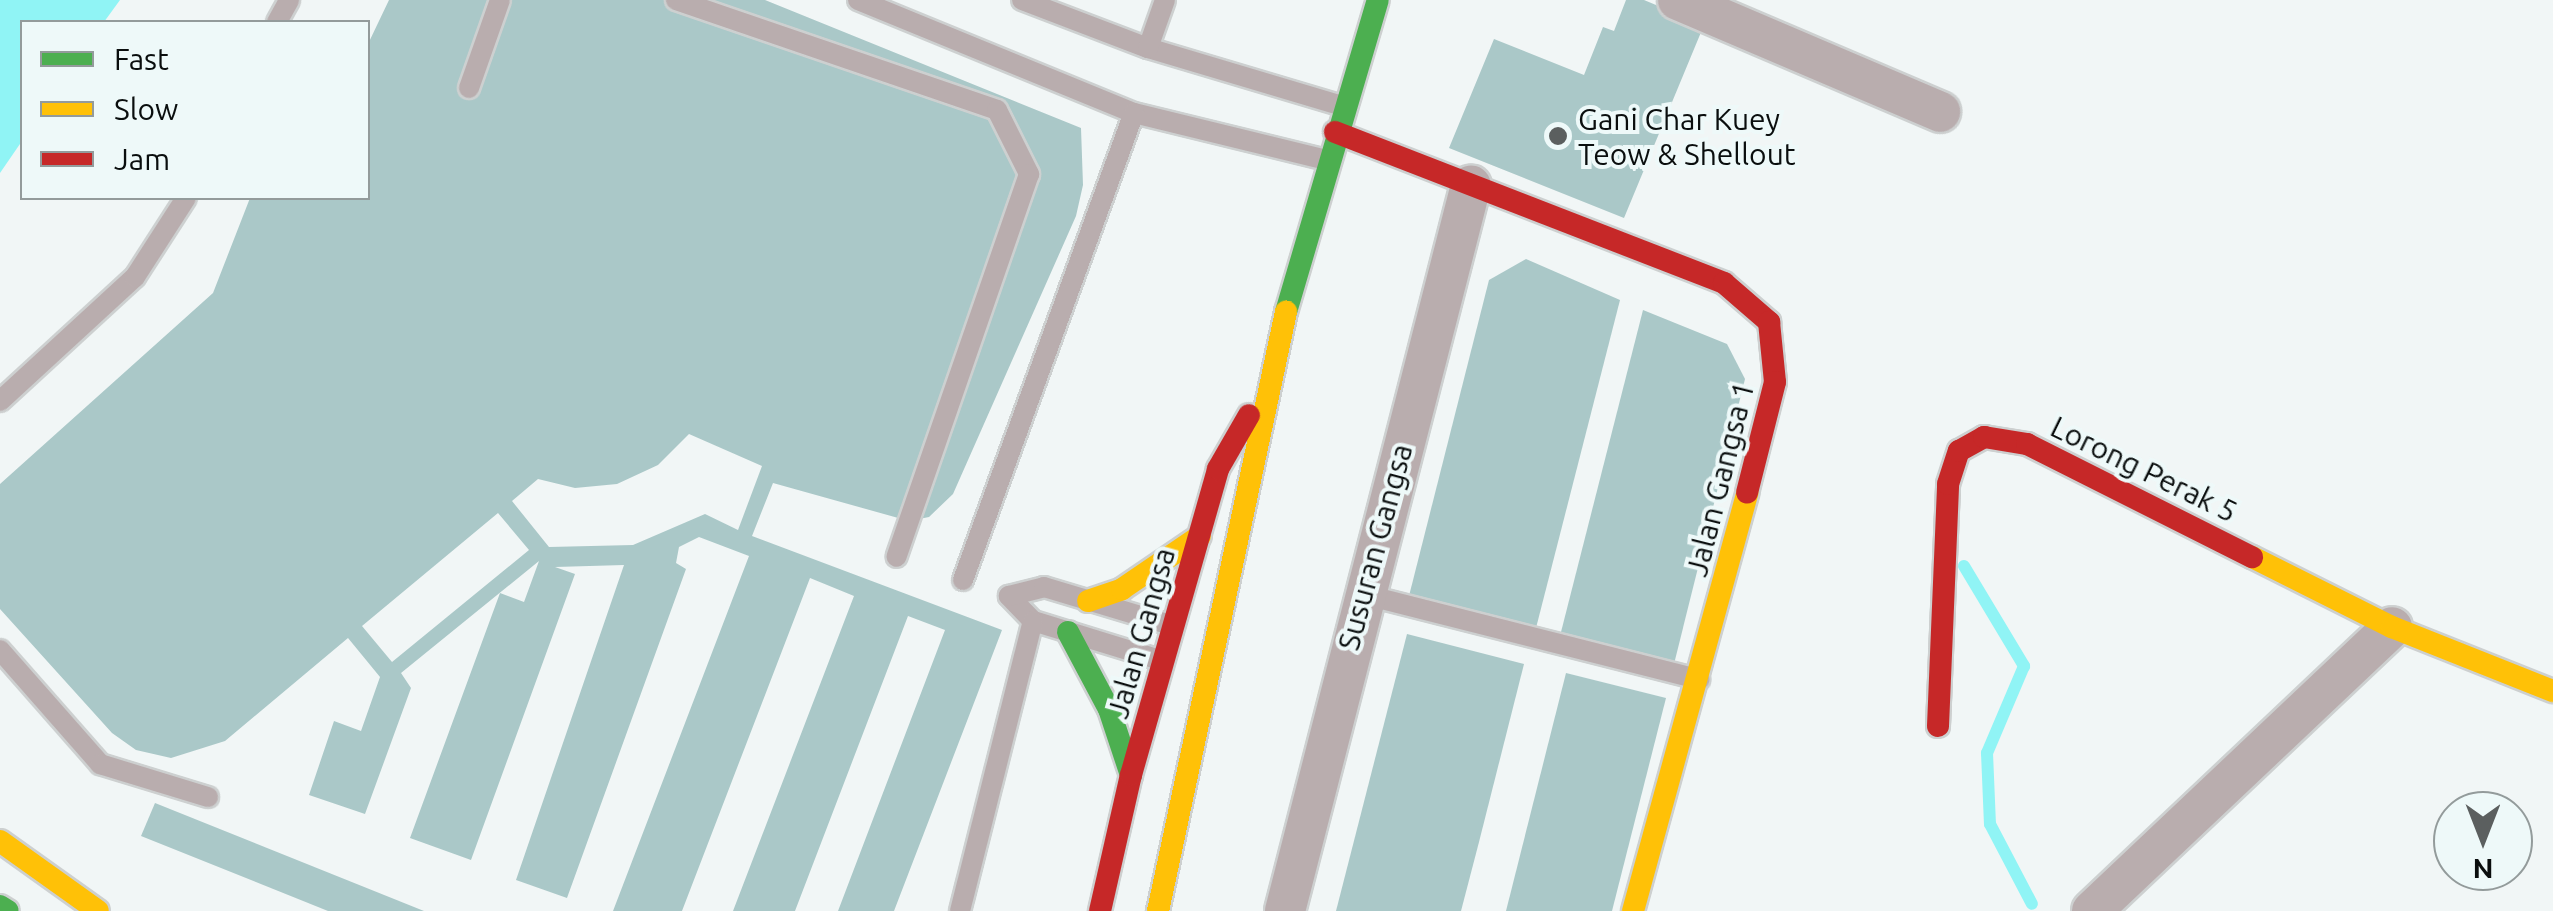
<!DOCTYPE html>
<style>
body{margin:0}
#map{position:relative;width:2553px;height:911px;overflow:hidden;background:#f1f6f6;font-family:Ubuntu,sans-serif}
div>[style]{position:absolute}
.water>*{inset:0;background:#90f4f5}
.stream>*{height:12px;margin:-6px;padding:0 6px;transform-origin:6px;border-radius:6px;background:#90f4f5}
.building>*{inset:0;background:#aac8c8}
.roads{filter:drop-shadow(2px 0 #cdd0d0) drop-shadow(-2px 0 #cdd0d0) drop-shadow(0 2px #cdd0d0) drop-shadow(0 -2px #cdd0d0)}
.lane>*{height:20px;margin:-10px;padding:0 10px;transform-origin:10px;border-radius:10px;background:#b9adae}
.street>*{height:40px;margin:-20px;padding:0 20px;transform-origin:20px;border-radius:20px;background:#b9adae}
.fast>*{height:22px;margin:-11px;padding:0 11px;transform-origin:11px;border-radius:11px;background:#4caf50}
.slow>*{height:22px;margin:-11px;padding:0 11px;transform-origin:11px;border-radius:11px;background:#ffc107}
.jam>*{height:22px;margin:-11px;padding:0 11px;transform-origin:11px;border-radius:11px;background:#c62828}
.dots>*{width:28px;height:28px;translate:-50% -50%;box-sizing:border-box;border:5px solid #eef9f9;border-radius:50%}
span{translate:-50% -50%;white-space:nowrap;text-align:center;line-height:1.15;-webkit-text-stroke:8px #eef9f9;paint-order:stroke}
.poi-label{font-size:30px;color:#0a0e0e}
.left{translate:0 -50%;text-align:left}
.street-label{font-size:30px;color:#0a0e0e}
.legend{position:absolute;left:20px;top:20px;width:350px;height:180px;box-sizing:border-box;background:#eef9f9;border:2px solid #939b9b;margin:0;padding:12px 18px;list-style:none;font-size:30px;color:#0a0e0e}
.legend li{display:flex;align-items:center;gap:20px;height:50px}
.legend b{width:50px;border:2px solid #939b9b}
.north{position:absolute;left:2433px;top:791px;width:100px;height:100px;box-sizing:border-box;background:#eef9f9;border:2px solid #939b9b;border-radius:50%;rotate:180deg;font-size:28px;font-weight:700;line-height:40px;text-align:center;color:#0a0e0e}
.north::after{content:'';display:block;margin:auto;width:35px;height:45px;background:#5b5f5f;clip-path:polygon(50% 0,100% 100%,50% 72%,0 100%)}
</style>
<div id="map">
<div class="water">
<i style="clip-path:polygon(0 0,120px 0,104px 22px,22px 22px,22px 141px,0 173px)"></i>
</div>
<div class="stream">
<i style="left:1964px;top:566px;width:117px;rotate:59deg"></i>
<i style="left:2024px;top:666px;width:95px;rotate:113deg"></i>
<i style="left:1987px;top:753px;width:71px;rotate:87.6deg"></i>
<i style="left:1990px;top:824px;width:90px;rotate:62.3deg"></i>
</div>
<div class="building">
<i style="clip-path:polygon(evenodd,389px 0,765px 0,1081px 128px,1083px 185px,1076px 216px,953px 494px,929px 517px,909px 521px,773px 483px,752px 536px,1002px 630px,894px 911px,838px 911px,945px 630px,908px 616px,795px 911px,733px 911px,854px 596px,810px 578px,682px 911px,613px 911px,749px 556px,699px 537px,679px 547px,676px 563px,686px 569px,567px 898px,516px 880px,624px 565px,555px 567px,575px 574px,471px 860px,410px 838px,500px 593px,524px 602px,539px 561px,401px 673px,411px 688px,365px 814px,309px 795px,334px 721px,361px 731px,380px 677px,348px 638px,225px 741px,171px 758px,136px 750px,112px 733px,0 609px,0 484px,213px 293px,250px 198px,368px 198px,368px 44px,389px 0,689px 434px,762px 466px,738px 530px,705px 514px,633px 545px,549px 547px,512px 501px,538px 479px,575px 488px,617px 484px,658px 465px,689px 434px,389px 0,498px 513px,529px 550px,392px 662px,362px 626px,498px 513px)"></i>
<i style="clip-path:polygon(1626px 0,1644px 0,1704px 25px,1624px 218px,1449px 148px,1494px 39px,1584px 75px,1603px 27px,1614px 31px)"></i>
<i style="clip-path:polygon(1526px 259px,1620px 300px,1536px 628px,1409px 596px,1489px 280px)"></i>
<i style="clip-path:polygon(1643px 310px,1727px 344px,1745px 379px,1674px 664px,1560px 636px)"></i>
<i style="clip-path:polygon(1407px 634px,1524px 664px,1479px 842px,1461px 911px,1336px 911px)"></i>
<i style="clip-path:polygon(1566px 673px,1666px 698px,1612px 911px,1506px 911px)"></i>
<i style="clip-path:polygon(155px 803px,424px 911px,328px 911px,141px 836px)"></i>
</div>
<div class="roads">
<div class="lane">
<i style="left:676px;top:0;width:339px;rotate:18.9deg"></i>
<i style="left:997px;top:110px;width:72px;rotate:63.4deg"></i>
<i style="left:1029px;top:174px;width:405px;rotate:109.1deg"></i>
<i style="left:858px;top:0;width:298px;rotate:22.3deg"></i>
<i style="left:1134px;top:113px;width:195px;rotate:13.7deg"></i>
<i style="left:1022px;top:0;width:135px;rotate:20.9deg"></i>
<i style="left:1148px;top:48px;width:202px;rotate:16.6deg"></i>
<i style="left:277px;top:22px;width:25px;rotate:-61deg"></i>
<i style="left:1148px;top:48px;width:51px;rotate:-70.5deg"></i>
<i style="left:469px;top:88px;width:93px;rotate:-70.6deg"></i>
<i style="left:0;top:401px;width:183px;rotate:-42.6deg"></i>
<i style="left:135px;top:277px;width:94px;rotate:-57.2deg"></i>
<i style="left:963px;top:580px;width:497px;rotate:-69.9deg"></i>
<i style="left:1362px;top:594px;width:348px;rotate:14.2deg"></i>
<i style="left:0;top:650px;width:152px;rotate:48.7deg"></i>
<i style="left:100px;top:764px;width:113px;rotate:17deg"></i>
<i style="left:1160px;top:660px;width:133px;rotate:-162.9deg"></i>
<i style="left:1033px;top:621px;width:35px;rotate:-134deg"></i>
<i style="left:1009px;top:596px;width:36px;rotate:-14deg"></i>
<i style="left:1044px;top:587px;width:133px;rotate:16.7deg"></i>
<i style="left:960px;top:911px;width:299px;rotate:-75.9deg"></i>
</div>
<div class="street">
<i style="left:1678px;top:0;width:285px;rotate:23.1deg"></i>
<i style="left:1285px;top:911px;width:749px;rotate:-75.63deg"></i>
<i style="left:2092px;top:911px;width:413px;rotate:-43.4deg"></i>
</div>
<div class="fast">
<i style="left:1286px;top:312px;width:325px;rotate:-73.6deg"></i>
<i style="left:1068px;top:632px;width:87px;rotate:62deg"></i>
<i style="left:1109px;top:709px;width:70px;rotate:71.6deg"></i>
<i style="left:0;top:906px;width:9px;rotate:32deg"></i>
</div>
<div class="slow">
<i style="left:2252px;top:557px;width:157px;rotate:26.6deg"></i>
<i style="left:2392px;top:627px;width:173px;rotate:21.7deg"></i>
<i style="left:1088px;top:601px;width:36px;rotate:-19deg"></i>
<i style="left:1122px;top:589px;width:94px;rotate:-34.2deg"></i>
<i style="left:0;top:841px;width:120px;rotate:35.5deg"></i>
<i style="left:1158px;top:911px;width:613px;rotate:-77.94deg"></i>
<i style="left:1633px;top:911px;width:433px;rotate:-74.7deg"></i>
</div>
<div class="jam">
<i style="left:1335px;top:132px;width:417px;rotate:21.2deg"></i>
<i style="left:1724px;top:283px;width:60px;rotate:40.9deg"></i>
<i style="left:1769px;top:322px;width:60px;rotate:84.3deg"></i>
<i style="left:1775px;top:382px;width:114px;rotate:104.2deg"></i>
<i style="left:1938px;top:726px;width:242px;rotate:-87.6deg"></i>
<i style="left:1948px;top:484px;width:35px;rotate:-72deg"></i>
<i style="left:1959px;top:451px;width:29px;rotate:-29deg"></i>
<i style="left:1984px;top:437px;width:44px;rotate:9.2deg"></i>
<i style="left:2027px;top:444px;width:252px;rotate:26.7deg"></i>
<i style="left:1100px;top:911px;width:139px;rotate:-77.2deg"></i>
<i style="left:1131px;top:775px;width:318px;rotate:-74.1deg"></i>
<i style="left:1218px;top:469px;width:62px;rotate:-60.1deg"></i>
</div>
</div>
<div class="dots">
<i style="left:1558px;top:136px;background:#5b5f5f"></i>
</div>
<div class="poi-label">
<span class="left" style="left:1578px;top:136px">Gani Char Kuey<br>Teow &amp; Shellout</span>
</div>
<div class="street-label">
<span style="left:2144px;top:469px;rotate:26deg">Lorong Perak 5</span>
<span style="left:1720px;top:479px;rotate:-76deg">Jalan Gangsa 1</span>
<span style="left:1375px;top:547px;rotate:-75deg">Susuran Gangsa</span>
<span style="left:1141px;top:633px;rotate:-74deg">Jalan Gangsa</span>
</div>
<ul class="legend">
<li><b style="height:12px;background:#4caf50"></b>Fast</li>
<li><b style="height:12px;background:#ffc107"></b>Slow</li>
<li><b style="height:12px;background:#c62828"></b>Jam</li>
</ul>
<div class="north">N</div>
</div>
